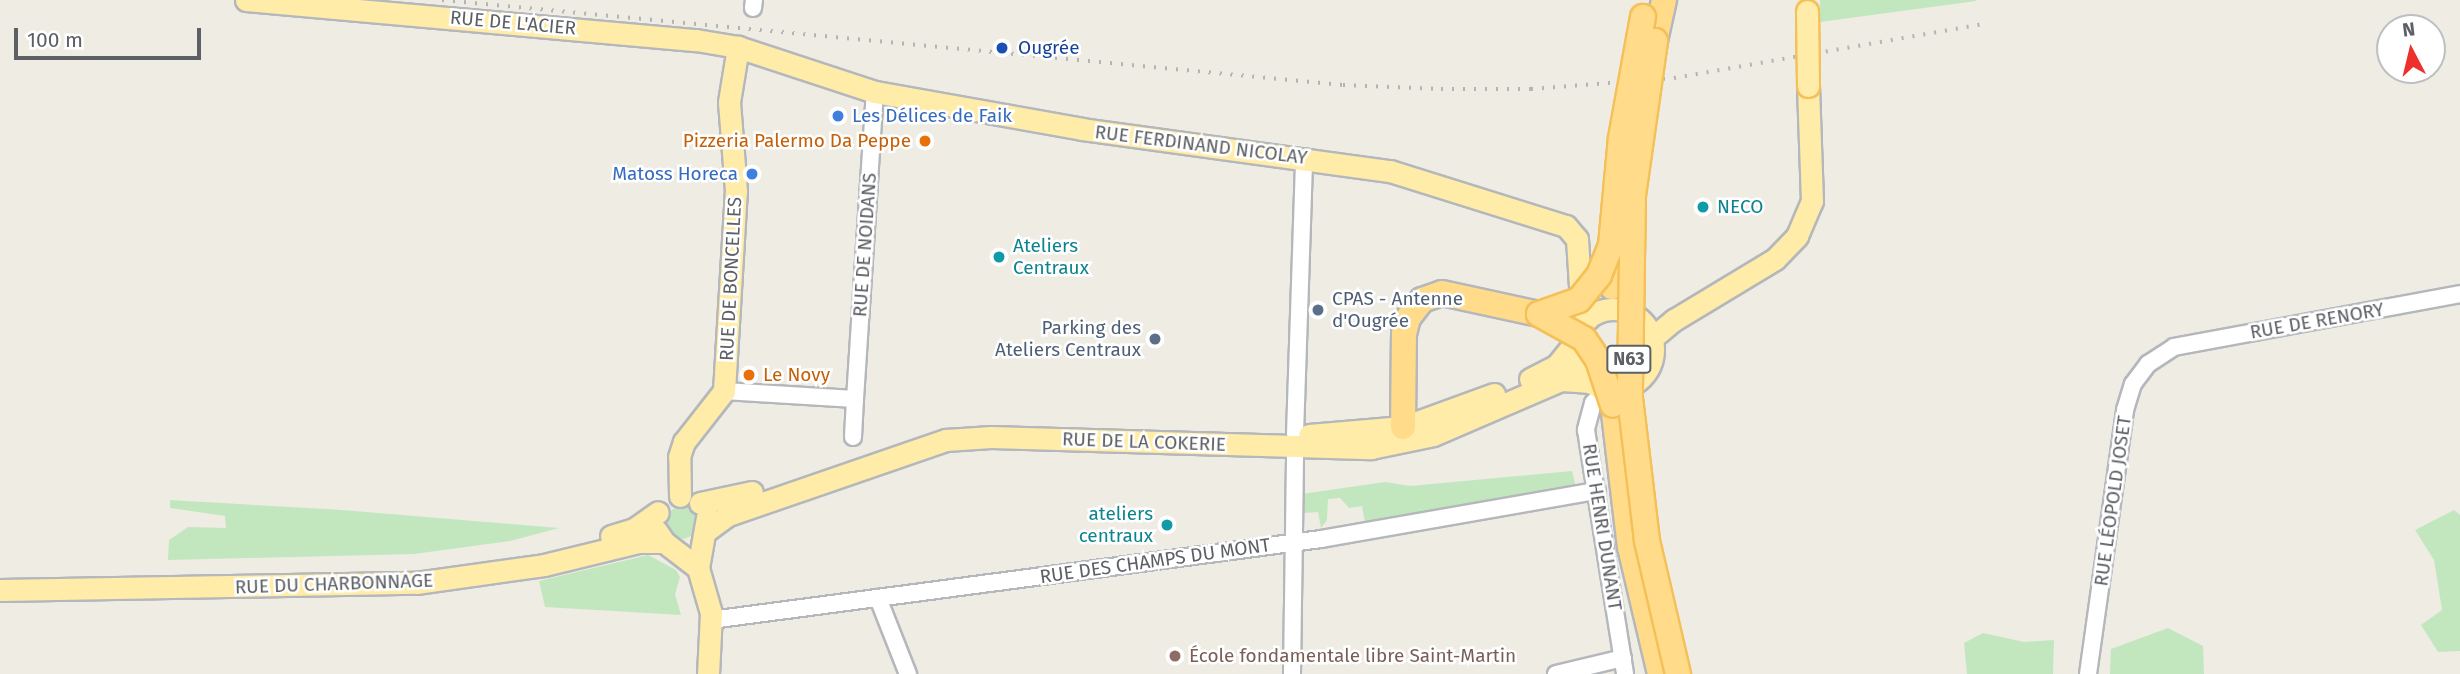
<!DOCTYPE html>
<meta charset="utf-8">
<style>
body{margin:0}
#map{position:relative;width:2460px;height:674px;overflow:hidden;background:#efece4;font-family:"Fira Sans",sans-serif}
div>[style]{position:absolute}
.green>*{inset:0;background:#c2e7bf}
.roads{filter:drop-shadow(2px 0 #b4b7bb) drop-shadow(-2px 0 #b4b7bb) drop-shadow(0 2px #b4b7bb) drop-shadow(0 -2px #b4b7bb)}
.minor>*{height:16px;margin:-8px;padding:0 8px;transform-origin:8px;border-radius:8px;background:#fff}
.major>*{height:21px;margin:-10.5px;padding:0 10.5px;transform-origin:10.5px;border-radius:10.5px;background:#ffeca8}
.major>.ring{margin:-10.5px;padding:0;box-sizing:content-box;background:none;border:21px solid #ffeca8;border-radius:50%}
.highway>*{height:24px;margin:-12px;padding:0 12px;transform-origin:12px;border-radius:12px;background:#ffdb8a}
.rail>*{height:3.5px;margin-top:-1.75px;transform-origin:0;background:repeating-linear-gradient(90deg,#b3b4b5 0 2px,transparent 0 11px)}
.bridges{filter:drop-shadow(2px 0 #f4c057) drop-shadow(-2px 0 #f4c057) drop-shadow(0 2px #f4c057) drop-shadow(0 -2px #f4c057)}
.major-bridge>*{height:21px;margin:-10.5px;padding:0 10.5px;transform-origin:10.5px;border-radius:10.5px;background:#ffeca8}
.highway-bridge>*{height:24px;margin:-12px;padding:0 12px;transform-origin:12px;border-radius:12px;background:#ffdb8a}
.dots>*{width:19px;height:19px;translate:-50% -50%;box-sizing:border-box;border:4px solid #fff;border-radius:50%}
span{translate:-50% -50%;white-space:nowrap;text-align:center;line-height:1.15;-webkit-text-stroke:5px #fff;paint-order:stroke}
.shield-label span{padding:2px 5px;background:#fff;border:2px solid;border-radius:5px;-webkit-text-stroke-width:0}
.shield-label{font-size:18px;color:#5c6065;font-weight:700}
.street-label{font-size:19px;color:#5c6065}
.transit-label{font-size:19px;color:#164399}
.left{translate:0 -50%;text-align:left}
.shop-label{font-size:19px;color:#366cbe}
.right{translate:-100% -50%;text-align:right}
.food-label{font-size:19px;color:#c56008}
.culture-label{font-size:19px;color:#0d838f}
.service-label{font-size:19px;color:#4e5e75}
.education-label{font-size:19px;color:#785e54}
.north{position:absolute;left:2376px;top:14px;width:70px;height:70px;box-sizing:border-box;background:#fff;border:2px solid #bebfc1;border-radius:50%;rotate:353deg;font-size:19px;font-weight:700;line-height:28px;text-align:center;color:#5c6065}
.north::after{content:'';display:block;margin:auto;width:24px;height:32px;background:#ed302c;clip-path:polygon(50% 0,100% 100%,50% 72%,0 100%)}
.scale{position:absolute;left:14px;top:28px;width:187px;height:32px;box-sizing:border-box;border:4px solid #5c6065;border-top:0;padding-left:9px;font-size:21px;line-height:24px;white-space:nowrap;color:#5c6065;-webkit-text-stroke:5px #fff;paint-order:stroke}
</style>
<div id="map">
<div class="green">
<i style="clip-path:polygon(1820px 0,1976px 0,1976px 1px,1820px 22px)"></i>
<i style="clip-path:polygon(1572px 471px,1576px 487px,1365px 523px,1362px 506px,1349px 508px,1340px 498px,1328px 499px,1327px 520px,1321px 528px,1318px 512px,1304px 513px,1302px 494px,1385px 482px,1410px 486px)"></i>
<i style="clip-path:polygon(170px 500px,342px 510px,559px 528px,510px 541px,414px 554px,168px 560px,169px 540px,188px 527px,226px 528px,225px 516px,170px 508px)"></i>
<i style="clip-path:polygon(681px 504px,692px 508px,699px 517px,695px 534px,684px 539px,673px 537px,665px 524px,667px 513px)"></i>
<i style="clip-path:polygon(2454px 510px,2460px 515px,2460px 651px,2438px 652px,2421px 625px,2442px 610px,2434px 560px,2415px 530px)"></i>
<i style="clip-path:polygon(648px 555px,676px 570px,680px 577px,675px 594px,681px 615px,545px 607px,539px 581px)"></i>
<i style="clip-path:polygon(2168px 628px,2203px 646px,2204px 674px,2110px 674px,2111px 649px)"></i>
<i style="clip-path:polygon(1983px 633px,2024px 642px,2054px 640px,2053px 674px,1967px 674px,1964px 643px)"></i>
</div>
<div class="roads">
<div class="minor">
<i style="left:753px;top:8px;width:8px;rotate:-83deg"></i>
<i style="left:1608px;top:388px;width:21px;rotate:135deg"></i>
<i style="left:1593px;top:403px;width:28px;rotate:105deg"></i>
<i style="left:1586px;top:430px;width:247px;rotate:80.9deg"></i>
<i style="left:724px;top:391px;width:131px;rotate:3.5deg"></i>
<i style="left:855px;top:399px;width:308px;rotate:-86.3deg"></i>
<i style="left:1295px;top:434px;width:277px;rotate:-88.1deg"></i>
<i style="left:853px;top:437px;width:38px;rotate:-87deg"></i>
<i style="left:878px;top:598px;width:82px;rotate:68.5deg"></i>
<i style="left:711px;top:620px;width:615px;rotate:-7.56deg"></i>
<i style="left:1321px;top:539px;width:280px;rotate:-9.9deg"></i>
<i style="left:1292px;top:674px;width:226px;rotate:-89.2deg"></i>
<i style="left:1556px;top:674px;width:69px;rotate:-13.4deg"></i>
<i style="left:2088px;top:674px;width:267px;rotate:-82deg"></i>
<i style="left:2125px;top:410px;width:27px;rotate:-73deg"></i>
<i style="left:2133px;top:384px;width:25px;rotate:-53deg"></i>
<i style="left:2148px;top:364px;width:31px;rotate:-33deg"></i>
<i style="left:2174px;top:347px;width:291px;rotate:-10.5deg"></i>
</div>
<div class="major">
<i style="left:246px;top:0;width:452px;rotate:5.1deg"></i>
<i style="left:696px;top:40px;width:43px;rotate:9.5deg"></i>
<i style="left:738px;top:47px;width:144px;rotate:18.2deg"></i>
<i style="left:875px;top:92px;width:210px;rotate:10.1deg"></i>
<i style="left:1082px;top:129px;width:311px;rotate:7.8deg"></i>
<i style="left:1390px;top:171px;width:184px;rotate:17.4deg"></i>
<i style="left:1566px;top:226px;width:17px;rotate:50deg"></i>
<i style="left:1577px;top:239px;width:64px;rotate:86.4deg"></i>
<i style="left:1581px;top:303px;width:17px;rotate:65deg"></i>
<i class="ring" style="left:1573px;top:309px;width:59px;height:59px"></i>
<i style="left:1651px;top:339px;width:30px;rotate:-40deg"></i>
<i style="left:1674px;top:320px;width:118px;rotate:-31.1deg"></i>
<i style="left:1775px;top:259px;width:32px;rotate:-46deg"></i>
<i style="left:1797px;top:236px;width:38px;rotate:-67deg"></i>
<i style="left:1812px;top:201px;width:115px;rotate:-92deg"></i>
<i style="left:1530px;top:379px;width:29px;rotate:-27deg"></i>
<i style="left:1556px;top:366px;width:28px;rotate:-51deg"></i>
<i style="left:1309px;top:435px;width:94px;rotate:-4.9deg"></i>
<i style="left:1403px;top:427px;width:97px;rotate:-19.9deg"></i>
<i style="left:680px;top:496px;width:39px;rotate:-91deg"></i>
<i style="left:679px;top:457px;width:16px;rotate:-72deg"></i>
<i style="left:684px;top:442px;width:65px;rotate:-51.9deg"></i>
<i style="left:724px;top:391px;width:200px;rotate:-86.6deg"></i>
<i style="left:736px;top:191px;width:89px;rotate:-94.5deg"></i>
<i style="left:729px;top:102px;width:56px;rotate:-80.7deg"></i>
<i style="left:700px;top:503px;width:53px;rotate:-11.9deg"></i>
<i style="left:707px;top:517px;width:52px;rotate:100deg"></i>
<i style="left:698px;top:568px;width:47px;rotate:73.9deg"></i>
<i style="left:711px;top:613px;width:61px;rotate:92.8deg"></i>
<i style="left:656px;top:530px;width:14px;rotate:56deg"></i>
<i style="left:664px;top:542px;width:43px;rotate:37.4deg"></i>
<i style="left:706px;top:531px;width:27px;rotate:-36deg"></i>
<i style="left:728px;top:515px;width:231px;rotate:-19deg"></i>
<i style="left:946px;top:440px;width:45px;rotate:-3.8deg"></i>
<i style="left:991px;top:437px;width:380px;rotate:1.7deg"></i>
<i style="left:1371px;top:448px;width:63px;rotate:-11.8deg"></i>
<i style="left:1433px;top:435px;width:139px;rotate:-23.3deg"></i>
<i style="left:1561px;top:380px;width:26px;rotate:4deg"></i>
<i style="left:611px;top:536px;width:24px;rotate:-17deg"></i>
<i style="left:634px;top:529px;width:29px;rotate:-35deg"></i>
<i style="left:0;top:590px;width:416px;rotate:-1deg"></i>
<i style="left:416px;top:583px;width:129px;rotate:-8deg"></i>
<i style="left:544px;top:565px;width:97px;rotate:-13.7deg"></i>
<i style="left:638px;top:542px;width:26px"></i>
</div>
<div class="highway">
<i style="left:1655px;top:41px;width:42px;rotate:-77.6deg"></i>
<i style="left:1611px;top:245px;width:42px;rotate:88.6deg"></i>
<i style="left:1613px;top:405px;width:143px;rotate:83.2deg"></i>
<i style="left:1630px;top:547px;width:130px;rotate:76.7deg"></i>
<i style="left:1403px;top:427px;width:93px;rotate:-89.4deg"></i>
<i style="left:1404px;top:334px;width:16px;rotate:-76deg"></i>
<i style="left:1408px;top:318px;width:23px;rotate:-52deg"></i>
<i style="left:1422px;top:300px;width:21px;rotate:-19deg"></i>
<i style="left:1442px;top:293px;width:99px;rotate:12.2deg"></i>
</div>
</div>
<div class="rail">
<i style="left:442px;top:0;width:905px;rotate:5.39deg"></i>
<i style="left:1343px;top:85px;width:98px;rotate:2.3deg"></i>
<i style="left:1441px;top:89px;width:90px"></i>
<i style="left:1531px;top:89px;width:143px;rotate:-4.4deg"></i>
<i style="left:1674px;top:78px;width:314px;rotate:-9.9deg"></i>
</div>
<div class="bridges">
<div class="major-bridge">
<i style="left:1807px;top:11px;width:75px;rotate:89.2deg"></i>
</div>
<div class="highway-bridge">
<i style="left:1655px;top:41px;width:157px;rotate:98.1deg"></i>
<i style="left:1633px;top:196px;width:202px;rotate:90.9deg"></i>
<i style="left:1630px;top:398px;width:144px;rotate:83.2deg"></i>
<i style="left:1647px;top:541px;width:137px;rotate:76.9deg"></i>
<i style="left:1539px;top:314px;width:42px;rotate:-19.3deg"></i>
<i style="left:1579px;top:300px;width:32px;rotate:-51deg"></i>
<i style="left:1599px;top:275px;width:32px;rotate:-68deg"></i>
<i style="left:1611px;top:245px;width:107px;rotate:-84.7deg"></i>
<i style="left:1621px;top:138px;width:123px;rotate:-79.7deg"></i>
<i style="left:1539px;top:314px;width:51px;rotate:29.1deg"></i>
<i style="left:1584px;top:339px;width:25px;rotate:56deg"></i>
<i style="left:1598px;top:360px;width:47px;rotate:71.6deg"></i>
</div>
</div>
<div class="dots">
<i style="left:1002px;top:48px;background:#1a4fb4"></i>
<i style="left:838px;top:116px;background:#3f7fe0"></i>
<i style="left:925px;top:141px;background:#e8710a"></i>
<i style="left:752px;top:174px;background:#3f7fe0"></i>
<i style="left:1703px;top:207px;background:#0f9aa8"></i>
<i style="left:999px;top:257px;background:#0f9aa8"></i>
<i style="left:1318px;top:310px;background:#5c6f8a"></i>
<i style="left:1155px;top:339px;background:#5c6f8a"></i>
<i style="left:749px;top:375px;background:#e8710a"></i>
<i style="left:1167px;top:525px;background:#0f9aa8"></i>
<i style="left:1175px;top:656px;background:#8d6e63"></i>
</div>
<div class="shield-label">
<span style="left:1629px;top:359px">N63</span>
</div>
<div class="street-label">
<span style="left:513px;top:23px;rotate:5deg">RUE DE L'ACIER</span>
<span style="left:1201px;top:145px;rotate:7deg">RUE FERDINAND NICOLAY</span>
<span style="left:865px;top:245px;rotate:-86deg">RUE DE NOIDANS</span>
<span style="left:731px;top:279px;rotate:-87deg">RUE DE BONCELLES</span>
<span style="left:2317px;top:321px;rotate:-10deg">RUE DE RENORY</span>
<span style="left:1144px;top:442px;rotate:2deg">RUE DE LA COKERIE</span>
<span style="left:2113px;top:501px;rotate:-82deg">RUE LÉOPOLD JOSET</span>
<span style="left:1602px;top:527px;rotate:81deg">RUE HENRI DUNANT</span>
<span style="left:1155px;top:561px;rotate:-8deg">RUE DES CHAMPS DU MONT</span>
<span style="left:334px;top:584px;rotate:-2deg">RUE DU CHARBONNAGE</span>
</div>
<div class="transit-label">
<span class="left" style="left:1018px;top:48px">Ougrée</span>
</div>
<div class="shop-label">
<span class="left" style="left:852px;top:116px">Les Délices de Faik</span>
<span class="right" style="left:738px;top:174px">Matoss Horeca</span>
</div>
<div class="food-label">
<span class="right" style="left:911px;top:141px">Pizzeria Palermo Da Peppe</span>
<span class="left" style="left:763px;top:375px">Le Novy</span>
</div>
<div class="culture-label">
<span class="left" style="left:1717px;top:207px">NECO</span>
<span class="left" style="left:1013px;top:257px">Ateliers<br>Centraux</span>
<span class="right" style="left:1153px;top:525px">ateliers<br>centraux</span>
</div>
<div class="service-label">
<span class="left" style="left:1332px;top:310px">CPAS - Antenne<br>d'Ougrée</span>
<span class="right" style="left:1141px;top:339px">Parking des<br>Ateliers Centraux</span>
</div>
<div class="education-label">
<span class="left" style="left:1189px;top:656px">École fondamentale libre Saint-Martin</span>
</div>
<div class="north">N</div>
<div class="scale">100 m</div>
</div>
